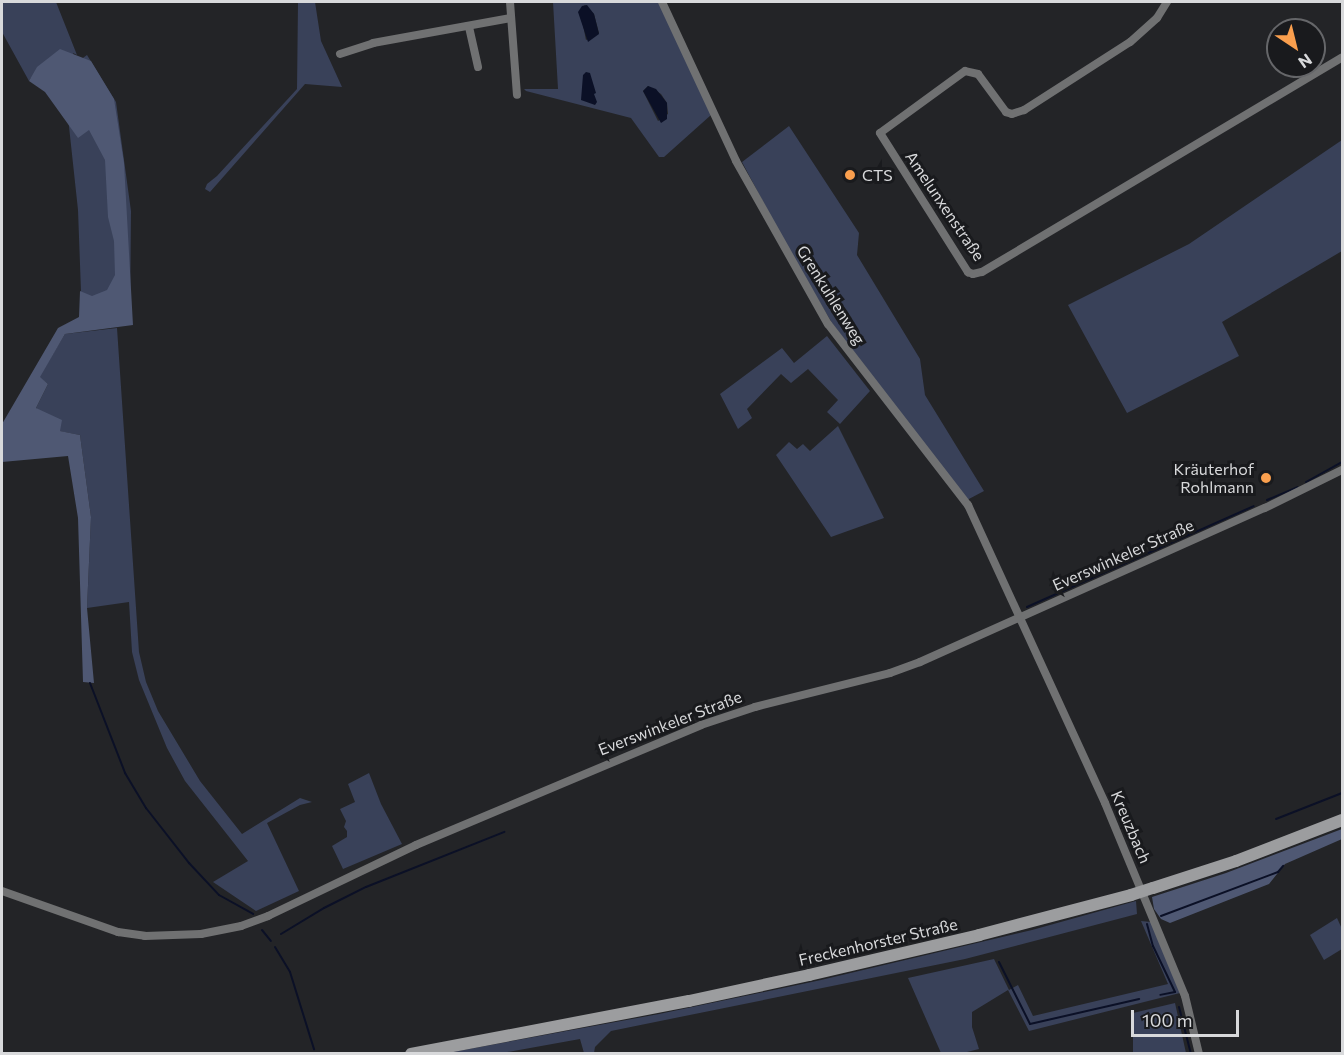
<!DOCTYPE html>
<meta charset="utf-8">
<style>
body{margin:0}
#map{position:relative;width:1344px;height:1055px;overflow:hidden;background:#232427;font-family:Commissioner,sans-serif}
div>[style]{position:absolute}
.green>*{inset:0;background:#394159}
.forest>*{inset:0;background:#4f5873}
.water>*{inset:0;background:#0b1026}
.stream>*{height:2px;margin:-1px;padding:0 1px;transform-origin:1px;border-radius:1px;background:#0b1026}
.street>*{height:8px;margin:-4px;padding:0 4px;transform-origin:4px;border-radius:4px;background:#707172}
.secondary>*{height:12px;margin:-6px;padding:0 6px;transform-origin:6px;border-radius:6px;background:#9c9d9f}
.secondary-bridge>*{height:12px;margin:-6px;padding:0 6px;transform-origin:6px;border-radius:6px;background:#9c9d9f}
.dots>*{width:16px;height:16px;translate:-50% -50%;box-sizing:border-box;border:3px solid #191a1d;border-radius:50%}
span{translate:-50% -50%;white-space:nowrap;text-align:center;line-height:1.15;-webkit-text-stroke:6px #191a1d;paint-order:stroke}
.poi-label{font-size:16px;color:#d8d9db}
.left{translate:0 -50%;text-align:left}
.right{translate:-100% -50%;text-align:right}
.street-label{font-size:16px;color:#d8d9db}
.frame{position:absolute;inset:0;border:3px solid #d8d9db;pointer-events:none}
.north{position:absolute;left:1266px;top:18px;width:60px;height:60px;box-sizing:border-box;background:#191a1d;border:2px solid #656669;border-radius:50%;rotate:145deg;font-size:16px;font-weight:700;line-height:24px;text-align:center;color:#d8d9db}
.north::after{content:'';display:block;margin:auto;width:21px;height:27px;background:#fa9f4e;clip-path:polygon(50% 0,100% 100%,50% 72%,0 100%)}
.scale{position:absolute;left:1131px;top:1010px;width:108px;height:27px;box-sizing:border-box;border:3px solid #d8d9db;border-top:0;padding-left:8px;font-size:18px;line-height:21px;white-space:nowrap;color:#d8d9db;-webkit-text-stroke:4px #191a1d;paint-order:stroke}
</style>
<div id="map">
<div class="green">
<i style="clip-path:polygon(2px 2px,56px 2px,77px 55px,73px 53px,76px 63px,87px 55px,116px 102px,131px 211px,130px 321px,82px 319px,78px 210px,67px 108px,31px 78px,29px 81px,2px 32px)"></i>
<i style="clip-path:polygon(298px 2px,315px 2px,321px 41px,342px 87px,305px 84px,210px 192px,205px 189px,207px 184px,217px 176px,297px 89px)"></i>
<i style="clip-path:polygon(evenodd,553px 2px,660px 2px,711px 115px,664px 157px,659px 157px,631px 118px,526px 91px,524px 89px,558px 89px,553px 2px,585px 5px,594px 14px,599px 33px,586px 40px,580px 10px,585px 5px,553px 2px,648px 86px,661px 94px,667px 103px,668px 114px,658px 121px,643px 91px,648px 86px)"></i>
<i style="clip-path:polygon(789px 126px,859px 233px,857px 255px,920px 359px,925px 395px,984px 491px,967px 500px,832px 323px,786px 245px,742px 162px)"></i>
<i style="clip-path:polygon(1342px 140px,1342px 251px,1222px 322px,1239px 356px,1127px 413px,1068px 305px,1189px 244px)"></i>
<i style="clip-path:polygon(117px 328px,139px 652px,146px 682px,158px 711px,200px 781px,242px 834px,300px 798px,312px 802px,300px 805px,267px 823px,299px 891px,256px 911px,213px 882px,248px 861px,185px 781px,167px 748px,139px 680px,132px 652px,129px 602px,87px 608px,91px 517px,80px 435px,59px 431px,36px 408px,48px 384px,39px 377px,65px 334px)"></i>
<i style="clip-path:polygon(827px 336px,870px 391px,840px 424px,827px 412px,838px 400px,808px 369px,791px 383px,781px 374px,747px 409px,752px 418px,738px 429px,720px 394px,782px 348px,794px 363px)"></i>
<i style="clip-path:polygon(838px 426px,884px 518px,831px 537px,776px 455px,789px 442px,797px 449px,803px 444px,810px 451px)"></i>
<i style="clip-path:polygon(369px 773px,381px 804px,402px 844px,343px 869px,332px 846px,347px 837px,347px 831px,344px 827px,346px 821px,340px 809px,355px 802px,348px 784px)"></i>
<i style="clip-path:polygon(1136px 901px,1137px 914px,965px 959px,611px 1031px,595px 1047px,594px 1053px,584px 1053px,580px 1039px,502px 1053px,442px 1054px,659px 1014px,821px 980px,1032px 930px)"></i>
<i style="clip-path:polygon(1337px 918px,1342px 929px,1342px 949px,1324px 960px,1310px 935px)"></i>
<i style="clip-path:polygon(1141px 921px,1151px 922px,1180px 993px,1029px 1031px,1008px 990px,972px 1012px,972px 1027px,979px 1049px,963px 1053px,941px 1053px,908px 978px,994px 959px,1009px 990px,1018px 985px,1033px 1016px,1168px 984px)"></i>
<i style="clip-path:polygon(1175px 1003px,1186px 1053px,1133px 1053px,1133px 1013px)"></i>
</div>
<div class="forest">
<i style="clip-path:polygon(60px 49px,91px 61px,114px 99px,124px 163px,133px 325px,65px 334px,40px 377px,48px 384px,36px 408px,62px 420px,60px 431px,80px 435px,91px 517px,87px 608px,94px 683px,83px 682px,78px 518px,68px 456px,2px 462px,2px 424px,58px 328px,79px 317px,80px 291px,92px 296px,107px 290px,115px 275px,114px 241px,108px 217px,105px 160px,89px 130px,78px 138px,45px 92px,29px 81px,37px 67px)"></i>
<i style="clip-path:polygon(1342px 829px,1342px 839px,1285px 864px,1269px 884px,1170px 923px,1161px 919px,1154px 909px,1152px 897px,1226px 873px)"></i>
</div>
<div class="water">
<i style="clip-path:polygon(587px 5px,594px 14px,599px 34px,588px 42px,578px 12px,582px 6px)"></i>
<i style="clip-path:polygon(586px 72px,590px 73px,596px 93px,594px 94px,597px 102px,595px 105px,581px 100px,583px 75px)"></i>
<i style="clip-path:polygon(648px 86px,656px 89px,667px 103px,667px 119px,661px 123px,643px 91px)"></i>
</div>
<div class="stream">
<i style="left:1306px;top:482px;width:41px;rotate:-29.1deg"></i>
<i style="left:1267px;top:500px;width:33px;rotate:-23deg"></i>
<i style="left:1027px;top:607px;width:248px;rotate:-24deg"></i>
<i style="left:90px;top:683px;width:97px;rotate:68.7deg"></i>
<i style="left:125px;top:773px;width:41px;rotate:59deg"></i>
<i style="left:146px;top:808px;width:70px;rotate:52deg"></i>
<i style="left:189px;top:863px;width:44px;rotate:46.8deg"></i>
<i style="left:219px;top:895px;width:39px;rotate:29deg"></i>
<i style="left:1276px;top:819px;width:71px;rotate:-21.5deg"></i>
<i style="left:1161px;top:916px;width:125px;rotate:-20.6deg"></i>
<i style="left:1278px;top:872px;width:8px;rotate:-50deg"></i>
<i style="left:1147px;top:924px;width:23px;rotate:75deg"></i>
<i style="left:1153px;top:946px;width:51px;rotate:64.4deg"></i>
<i style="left:1175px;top:992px;width:15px;rotate:169deg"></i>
<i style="left:262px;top:930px;width:14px;rotate:51deg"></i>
<i style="left:281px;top:934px;width:50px;rotate:-31.2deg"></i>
<i style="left:324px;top:908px;width:47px;rotate:-26.6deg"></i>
<i style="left:366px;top:887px;width:149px;rotate:-21.7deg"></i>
<i style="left:275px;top:947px;width:29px;rotate:59deg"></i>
<i style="left:290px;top:972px;width:81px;rotate:72.7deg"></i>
<i style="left:999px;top:962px;width:69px;rotate:63.4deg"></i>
<i style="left:1030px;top:1024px;width:112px;rotate:-12.9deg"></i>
<i style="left:1179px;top:1007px;width:49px;rotate:75.7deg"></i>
</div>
<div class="street">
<i style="left:510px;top:2px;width:93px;rotate:85.7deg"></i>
<i style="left:662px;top:2px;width:175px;rotate:65deg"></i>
<i style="left:736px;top:161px;width:187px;rotate:60.6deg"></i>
<i style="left:828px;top:324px;width:229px;rotate:52.3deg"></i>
<i style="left:968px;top:505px;width:328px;rotate:65.3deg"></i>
<i style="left:1105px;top:803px;width:209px;rotate:67.5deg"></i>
<i style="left:1185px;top:996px;width:60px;rotate:76.4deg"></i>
<i style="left:1167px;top:2px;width:19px;rotate:122deg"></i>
<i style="left:1157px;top:18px;width:36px;rotate:138deg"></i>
<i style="left:1130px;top:42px;width:126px;rotate:147.3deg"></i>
<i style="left:1024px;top:110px;width:13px;rotate:162deg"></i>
<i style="left:1012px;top:114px;width:6px;rotate:-162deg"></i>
<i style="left:1006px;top:112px;width:47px;rotate:-126.4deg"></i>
<i style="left:978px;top:74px;width:13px;rotate:-167deg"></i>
<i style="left:965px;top:71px;width:105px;rotate:143.9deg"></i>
<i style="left:880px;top:133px;width:165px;rotate:57.7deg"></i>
<i style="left:968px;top:272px;width:5px;rotate:22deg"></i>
<i style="left:973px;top:274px;width:9px;rotate:-13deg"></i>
<i style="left:982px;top:272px;width:419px;rotate:-30.8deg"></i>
<i style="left:469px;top:27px;width:41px;rotate:77.3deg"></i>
<i style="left:340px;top:54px;width:35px;rotate:-18deg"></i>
<i style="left:373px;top:43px;width:140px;rotate:-10.3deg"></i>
<i style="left:2px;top:891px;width:123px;rotate:19.5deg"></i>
<i style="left:118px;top:932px;width:27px;rotate:8deg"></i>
<i style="left:145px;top:936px;width:56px;rotate:-2deg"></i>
<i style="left:201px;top:934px;width:41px;rotate:-11.3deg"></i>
<i style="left:241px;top:926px;width:29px;rotate:-20deg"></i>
<i style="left:268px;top:916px;width:164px;rotate:-25.6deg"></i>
<i style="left:416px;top:845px;width:309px;rotate:-22.8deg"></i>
<i style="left:701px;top:725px;width:57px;rotate:-18.4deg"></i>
<i style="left:755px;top:707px;width:139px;rotate:-14.1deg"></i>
<i style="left:890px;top:673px;width:32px;rotate:-20deg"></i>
<i style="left:920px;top:662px;width:378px;rotate:-24.1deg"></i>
<i style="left:1265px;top:508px;width:86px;rotate:-26.3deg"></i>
</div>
<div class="secondary">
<i style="left:1153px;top:888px;width:87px;rotate:-18deg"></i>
<i style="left:1236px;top:861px;width:114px;rotate:-21.1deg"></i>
<i style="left:411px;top:1054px;width:283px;rotate:-10.8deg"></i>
<i style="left:689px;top:1001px;width:123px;rotate:-12.2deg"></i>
<i style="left:809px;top:975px;width:175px;rotate:-13.2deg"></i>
<i style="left:979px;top:935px;width:157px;rotate:-14.7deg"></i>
</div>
<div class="secondary-bridge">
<i style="left:1131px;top:895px;width:23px;rotate:-18deg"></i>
</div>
<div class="dots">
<i style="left:850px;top:175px;background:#fa9f4e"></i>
<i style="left:1266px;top:478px;background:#fa9f4e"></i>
</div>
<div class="poi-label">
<span class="left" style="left:862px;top:175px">CTS</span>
<span class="right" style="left:1254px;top:478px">Kräuterhof<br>Rohlmann</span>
</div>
<div class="street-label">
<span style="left:945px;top:206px;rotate:56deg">Amelunxenstraße</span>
<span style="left:831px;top:295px;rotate:58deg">Grenkuhlenweg</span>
<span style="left:1123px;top:555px;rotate:-24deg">Everswinkeler Straße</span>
<span style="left:670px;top:723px;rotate:-21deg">Everswinkeler Straße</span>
<span style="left:1131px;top:827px;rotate:67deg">Kreuzbach</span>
<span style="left:878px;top:942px;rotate:-13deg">Freckenhorster Straße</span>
</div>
<div class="frame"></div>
<div class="north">N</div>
<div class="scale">100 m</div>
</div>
